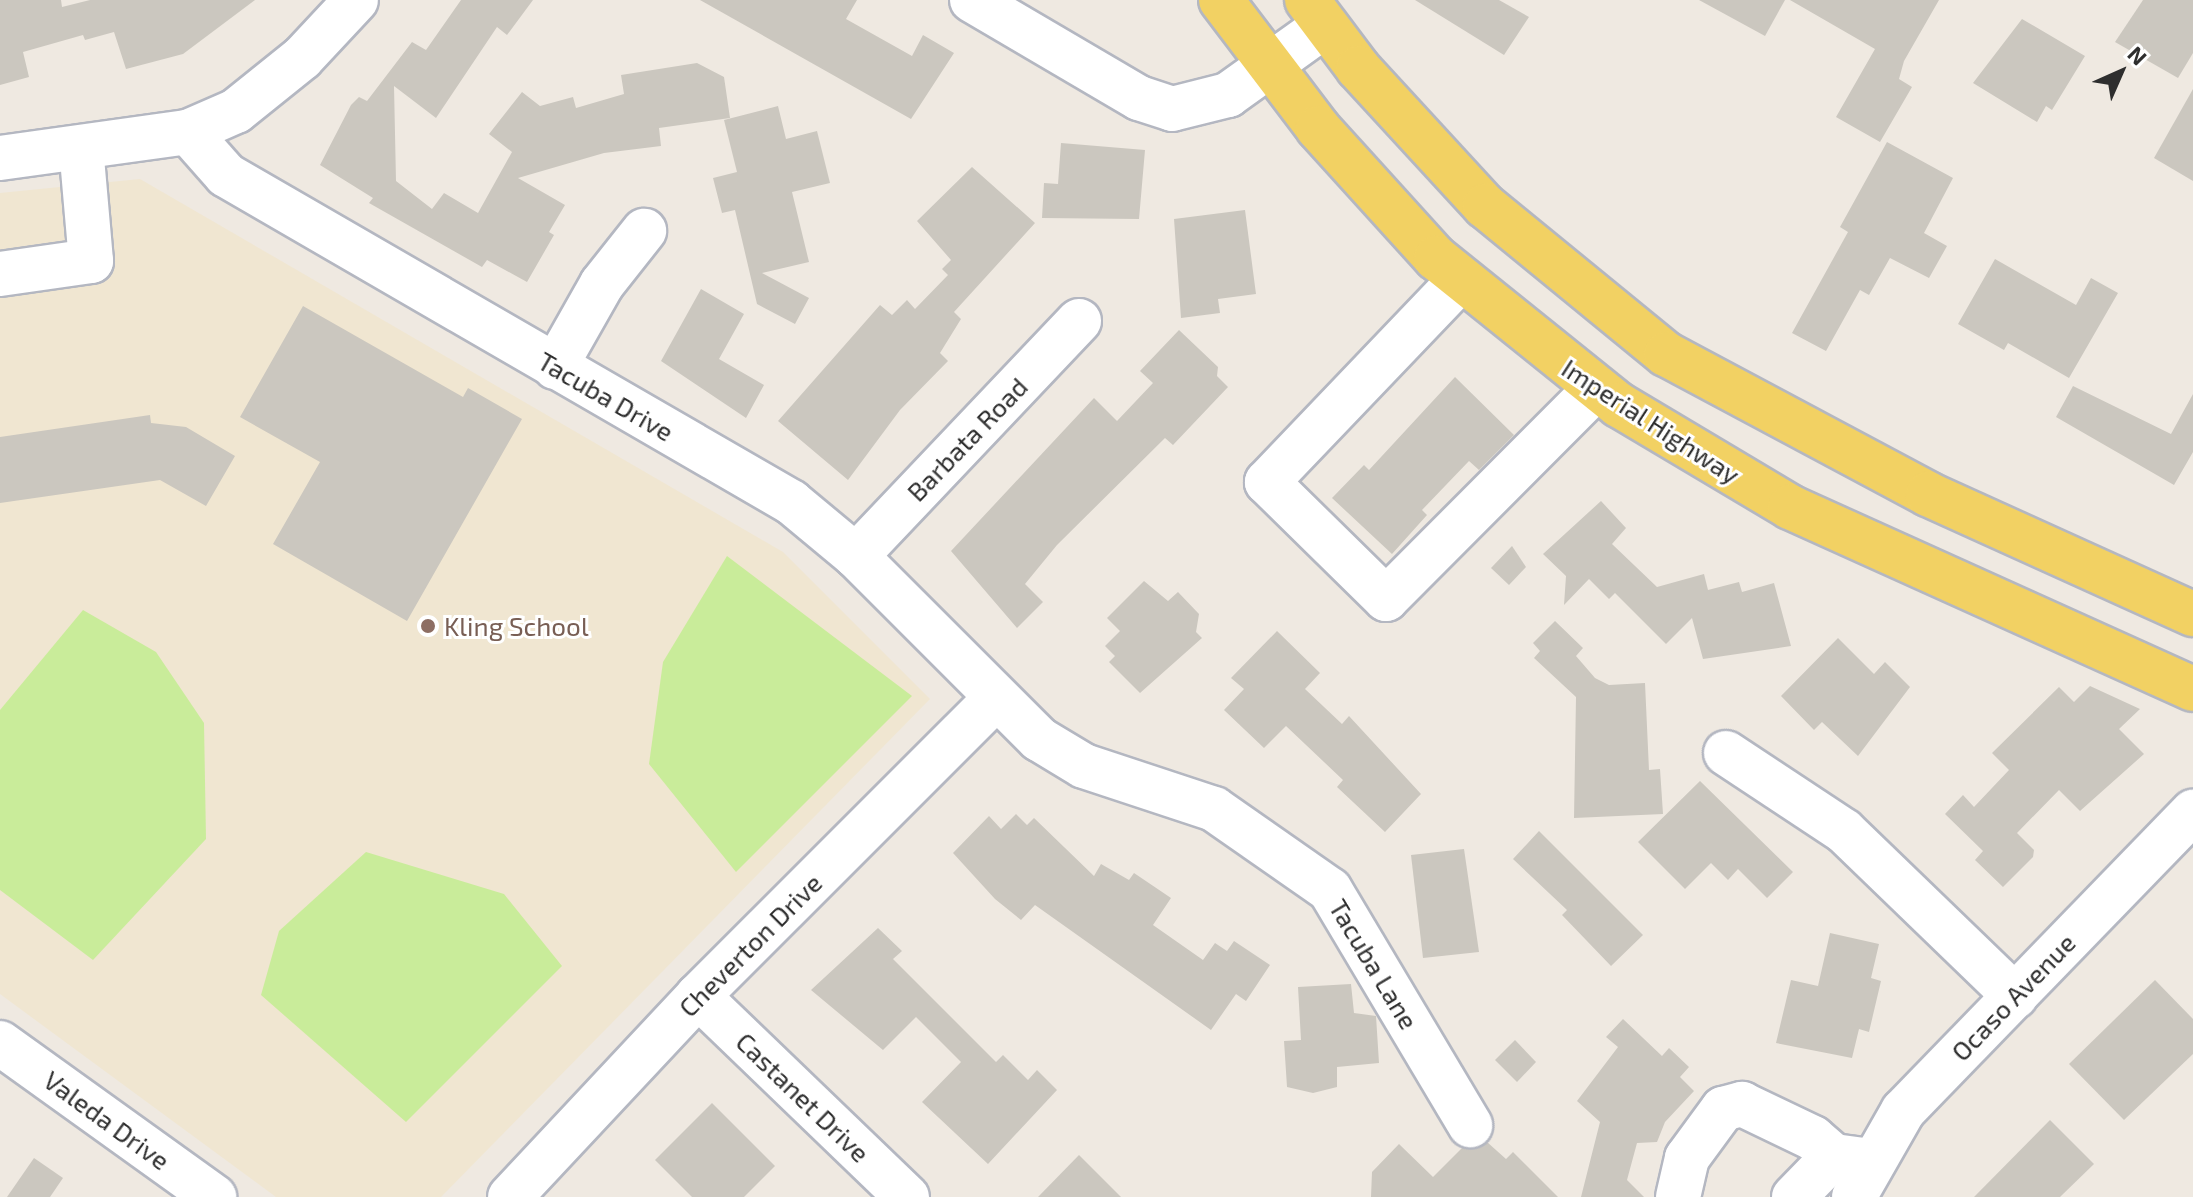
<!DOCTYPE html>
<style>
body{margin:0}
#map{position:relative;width:2193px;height:1197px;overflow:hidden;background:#efe9e1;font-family:"Exo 2",sans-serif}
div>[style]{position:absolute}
.education>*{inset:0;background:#f0e6d1}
.pitch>*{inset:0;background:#c9ec9a}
.building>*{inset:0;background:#cbc7bf}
.roads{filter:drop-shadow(2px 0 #b4b7c1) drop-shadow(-2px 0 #b4b7c1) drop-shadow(0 2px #b4b7c1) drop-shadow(0 -2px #b4b7c1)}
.minor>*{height:44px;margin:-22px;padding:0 22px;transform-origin:22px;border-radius:22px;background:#fff}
.major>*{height:44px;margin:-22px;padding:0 22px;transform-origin:22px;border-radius:22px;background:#f2d163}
.dots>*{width:22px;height:22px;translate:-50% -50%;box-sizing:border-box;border:4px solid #fff;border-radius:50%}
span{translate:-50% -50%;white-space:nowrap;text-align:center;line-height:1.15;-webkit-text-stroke:6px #fff;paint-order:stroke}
.street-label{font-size:26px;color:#2e2e2e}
.education-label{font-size:26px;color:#785e54}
.left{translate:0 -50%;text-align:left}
.north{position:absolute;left:2081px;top:32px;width:80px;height:80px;-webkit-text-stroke:6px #fff;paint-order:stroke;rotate:45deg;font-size:22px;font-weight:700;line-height:32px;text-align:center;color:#2e2e2e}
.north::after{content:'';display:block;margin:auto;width:28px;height:36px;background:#2e2e2e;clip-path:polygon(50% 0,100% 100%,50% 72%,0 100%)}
</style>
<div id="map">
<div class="education">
<i style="clip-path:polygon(140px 179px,783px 552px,930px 699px,441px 1197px,276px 1197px,0 994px,0 193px)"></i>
</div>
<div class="pitch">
<i style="clip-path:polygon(727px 556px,912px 696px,736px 872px,649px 764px,663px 662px)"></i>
<i style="clip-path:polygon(83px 610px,156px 652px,204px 723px,206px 839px,93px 960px,0 890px,0 710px)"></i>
<i style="clip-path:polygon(366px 852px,504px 894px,562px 966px,406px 1122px,261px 995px,279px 931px)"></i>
</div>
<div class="building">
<i style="clip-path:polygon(0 0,61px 0,62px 7px,90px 0,255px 0,183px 54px,126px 69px,114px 32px,85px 40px,83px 35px,23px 52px,29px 77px,0 85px)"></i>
<i style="clip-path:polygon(461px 0,533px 0,507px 35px,497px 27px,436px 118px,394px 86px,396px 181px,432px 209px,444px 193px,478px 213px,512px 152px,489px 134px,522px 92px,540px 106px,573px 97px,576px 108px,624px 94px,621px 75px,697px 63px,724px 77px,730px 118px,659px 128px,661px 146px,604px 153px,518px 178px,565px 205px,549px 232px,554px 235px,527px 282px,487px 260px,482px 267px,369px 203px,373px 198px,320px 165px,351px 105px,359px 97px,367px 101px,412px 42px,426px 50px)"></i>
<i style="clip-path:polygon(700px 0,857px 0,846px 19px,912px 56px,923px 35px,954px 53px,911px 119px)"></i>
<i style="clip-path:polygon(1415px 0,1499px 0,1529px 17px,1504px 55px)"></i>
<i style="clip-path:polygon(1699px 0,1785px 0,1765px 36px)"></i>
<i style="clip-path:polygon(1790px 0,1939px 0,1904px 61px,1899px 79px,1912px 87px,1880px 142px,1836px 117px,1875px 49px)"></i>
<i style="clip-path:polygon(2143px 0,2193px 0,2193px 53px,2178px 78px,2115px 42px)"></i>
<i style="clip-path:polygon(2022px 19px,2085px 56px,2052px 110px,2046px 106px,2037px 122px,1973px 83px)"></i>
<i style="clip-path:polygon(2193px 89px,2193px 181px,2154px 158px)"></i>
<i style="clip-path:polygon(778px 106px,786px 139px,817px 131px,830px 183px,792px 192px,809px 262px,762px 273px,809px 298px,795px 324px,757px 304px,735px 210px,722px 213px,713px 178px,737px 172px,724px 120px)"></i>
<i style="clip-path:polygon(1887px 142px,1953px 178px,1924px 233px,1947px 246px,1929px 278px,1890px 258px,1869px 295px,1860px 290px,1826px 351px,1792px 333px,1848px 232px,1840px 227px)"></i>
<i style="clip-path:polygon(1061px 143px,1145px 150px,1139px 219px,1042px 218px,1044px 183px,1058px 184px)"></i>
<i style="clip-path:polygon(972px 167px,1035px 223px,954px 312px,961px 319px,940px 353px,948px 361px,900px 410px,848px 480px,778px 421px,880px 305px,892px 315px,907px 300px,915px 309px,948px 275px,942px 269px,951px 260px,917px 221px)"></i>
<i style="clip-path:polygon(1245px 210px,1256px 294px,1218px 299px,1220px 313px,1181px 318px,1174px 219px)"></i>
<i style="clip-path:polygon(1995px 259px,2076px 305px,2091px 278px,2118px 293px,2069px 378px,2008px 343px,2004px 350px,1958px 324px)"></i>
<i style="clip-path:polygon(701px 289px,744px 314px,719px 359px,764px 385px,746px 418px,661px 361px)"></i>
<i style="clip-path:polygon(303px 306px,463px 397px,468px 388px,522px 419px,407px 621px,273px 544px,320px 462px,240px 417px)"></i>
<i style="clip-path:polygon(1179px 330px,1218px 367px,1217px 376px,1228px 387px,1173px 445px,1165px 438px,1057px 545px,1025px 584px,1043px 602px,1017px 628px,951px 551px,1094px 398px,1117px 421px,1153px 383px,1140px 371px)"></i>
<i style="clip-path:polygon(1455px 377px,1514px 435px,1479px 470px,1469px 461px,1422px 510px,1427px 515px,1392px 554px,1332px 498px,1364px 465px,1369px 470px)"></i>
<i style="clip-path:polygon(2073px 386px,2171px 434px,2193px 394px,2193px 452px,2174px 485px,2056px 417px)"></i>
<i style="clip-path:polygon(150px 415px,151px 423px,186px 427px,235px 456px,206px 506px,160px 480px,0 503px,0 437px)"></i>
<i style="clip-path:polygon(1601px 501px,1626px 528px,1612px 544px,1657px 587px,1704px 574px,1708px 590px,1739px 582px,1742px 592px,1774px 583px,1791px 646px,1703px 659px,1692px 618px,1666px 644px,1615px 593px,1609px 599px,1589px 579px,1564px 605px,1566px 576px,1543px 554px)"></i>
<i style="clip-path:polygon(1512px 546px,1526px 567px,1509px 585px,1491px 568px)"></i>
<i style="clip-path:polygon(1144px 581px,1168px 601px,1178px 592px,1199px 614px,1196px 632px,1202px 638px,1140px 693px,1109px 662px,1115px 656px,1105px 646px,1120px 631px,1107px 618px)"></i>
<i style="clip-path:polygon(1555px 621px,1583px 648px,1576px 656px,1595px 678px,1609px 685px,1645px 683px,1649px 770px,1660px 769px,1663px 814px,1574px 818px,1576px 697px,1534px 658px,1540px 651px,1533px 643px)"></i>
<i style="clip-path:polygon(1277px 631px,1320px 673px,1305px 689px,1342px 724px,1349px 716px,1421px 794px,1385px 832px,1337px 787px,1343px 780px,1286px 726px,1264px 748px,1224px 710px,1244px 689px,1231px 678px)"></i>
<i style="clip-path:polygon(1838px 638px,1874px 674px,1885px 662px,1910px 687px,1858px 756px,1822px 722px,1814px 730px,1781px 696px)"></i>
<i style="clip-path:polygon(2090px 686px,2140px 709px,2119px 729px,2144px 754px,2080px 811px,2059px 790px,2017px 833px,2034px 850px,2033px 857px,2003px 887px,1975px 860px,1983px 851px,1945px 814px,1963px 795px,1974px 807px,2009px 770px,1992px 753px,2059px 687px,2074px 702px)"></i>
<i style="clip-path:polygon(1700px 781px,1793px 872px,1767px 898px,1738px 869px,1728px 880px,1711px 863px,1685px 889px,1638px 842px)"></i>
<i style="clip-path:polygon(1016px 814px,1027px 825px,1034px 818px,1094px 876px,1101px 864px,1129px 880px,1134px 873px,1171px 898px,1153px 925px,1203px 960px,1215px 943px,1227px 951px,1234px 941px,1270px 965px,1246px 1001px,1236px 994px,1211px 1030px,1035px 905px,1021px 920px,995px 899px,953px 853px,989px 816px,1001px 829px)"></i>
<i style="clip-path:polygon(1539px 831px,1643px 935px,1611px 966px,1562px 915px,1567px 910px,1513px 859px)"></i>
<i style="clip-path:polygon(1464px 849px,1479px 952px,1423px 958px,1411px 855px)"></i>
<i style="clip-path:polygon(878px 928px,902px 951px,893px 959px,996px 1062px,1003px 1055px,1028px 1080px,1037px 1070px,1057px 1090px,988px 1164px,922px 1102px,961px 1062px,916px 1017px,883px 1050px,811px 990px)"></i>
<i style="clip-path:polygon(1830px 933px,1879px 944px,1871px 978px,1881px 981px,1869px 1032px,1859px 1029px,1852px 1058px,1776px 1043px,1791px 980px,1818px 986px)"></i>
<i style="clip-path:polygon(2155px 980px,2193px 1019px,2193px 1054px,2124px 1120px,2069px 1064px)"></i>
<i style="clip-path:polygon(1351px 984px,1354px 1013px,1376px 1016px,1379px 1063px,1337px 1067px,1337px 1087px,1313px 1093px,1287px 1087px,1284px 1041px,1301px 1040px,1298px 987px)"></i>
<i style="clip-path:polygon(1623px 1019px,1662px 1056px,1669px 1048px,1689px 1067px,1680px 1077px,1694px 1091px,1665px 1122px,1657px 1142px,1637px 1143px,1627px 1180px,1644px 1197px,1581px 1197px,1600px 1122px,1577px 1101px,1618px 1047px,1606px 1037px)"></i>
<i style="clip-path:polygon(1515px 1040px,1536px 1062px,1517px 1082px,1495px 1060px)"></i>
<i style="clip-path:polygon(712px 1103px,775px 1166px,744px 1197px,692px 1197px,655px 1160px)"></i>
<i style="clip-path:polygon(2050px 1120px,2094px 1164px,2060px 1197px,1974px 1197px)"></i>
<i style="clip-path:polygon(1487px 1142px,1506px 1159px,1513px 1152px,1558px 1197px,1371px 1197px,1372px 1172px,1399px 1144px,1433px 1177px,1462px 1148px)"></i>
<i style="clip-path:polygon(1079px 1155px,1121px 1197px,1038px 1197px)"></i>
<i style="clip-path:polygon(34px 1158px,63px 1178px,50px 1197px,7px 1197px)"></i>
</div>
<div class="roads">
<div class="minor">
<i style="left:972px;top:0;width:194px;rotate:30.4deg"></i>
<i style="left:1139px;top:98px;width:35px;rotate:18deg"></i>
<i style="left:1172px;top:109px;width:58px;rotate:-14deg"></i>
<i style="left:1228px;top:95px;width:117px;rotate:-35.6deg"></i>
<i style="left:188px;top:132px;width:57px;rotate:48.5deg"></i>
<i style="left:226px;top:175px;width:653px;rotate:30.06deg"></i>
<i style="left:791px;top:502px;width:85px;rotate:39.7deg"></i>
<i style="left:856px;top:556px;width:259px;rotate:45deg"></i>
<i style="left:1039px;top:739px;width:52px;rotate:31deg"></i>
<i style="left:1084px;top:766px;width:137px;rotate:18.3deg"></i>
<i style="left:1214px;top:809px;width:141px;rotate:34.9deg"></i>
<i style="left:1330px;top:890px;width:274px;rotate:59.2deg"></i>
<i style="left:0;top:158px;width:190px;rotate:-7.9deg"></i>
<i style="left:188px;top:132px;width:52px;rotate:-23.6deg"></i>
<i style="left:236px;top:111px;width:85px;rotate:-38.8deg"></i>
<i style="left:302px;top:58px;width:79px;rotate:-47deg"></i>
<i style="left:0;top:274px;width:92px;rotate:-8.1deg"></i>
<i style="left:91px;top:261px;width:114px;rotate:-95deg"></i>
<i style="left:1461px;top:279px;width:281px;rotate:133.7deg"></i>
<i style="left:1267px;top:482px;width:167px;rotate:44.5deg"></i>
<i style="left:1386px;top:599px;width:298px;rotate:-45.1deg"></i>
<i style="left:555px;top:367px;width:95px;rotate:-60.5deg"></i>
<i style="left:602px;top:284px;width:68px;rotate:-51.6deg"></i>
<i style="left:856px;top:556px;width:324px;rotate:-46.5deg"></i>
<i style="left:1726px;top:753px;width:141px;rotate:33.5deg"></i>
<i style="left:1844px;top:831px;width:238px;rotate:44deg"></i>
<i style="left:698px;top:996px;width:290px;rotate:43.9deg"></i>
<i style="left:0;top:1043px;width:264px;rotate:35.7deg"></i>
<i style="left:510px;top:1197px;width:275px;rotate:-46.9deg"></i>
<i style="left:698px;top:996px;width:420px;rotate:-45deg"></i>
<i style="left:1678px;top:1197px;width:40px;rotate:-77deg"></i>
<i style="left:1687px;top:1158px;width:61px;rotate:-53.7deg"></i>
<i style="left:1723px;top:1109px;width:20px;rotate:-15deg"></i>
<i style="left:1742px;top:1104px;width:79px;rotate:25.6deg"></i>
<i style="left:1813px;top:1138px;width:28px;rotate:41deg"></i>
<i style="left:1794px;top:1197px;width:57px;rotate:-45.7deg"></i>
<i style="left:1834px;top:1156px;width:28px;rotate:8deg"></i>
<i style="left:1854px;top:1197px;width:99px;rotate:-60.3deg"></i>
<i style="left:1903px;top:1111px;width:417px;rotate:-45.9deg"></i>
</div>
<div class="major">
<i style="left:1221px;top:0;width:161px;rotate:52.8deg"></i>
<i style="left:1318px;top:128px;width:176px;rotate:47.8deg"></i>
<i style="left:1436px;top:258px;width:235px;rotate:38.8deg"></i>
<i style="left:1619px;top:405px;width:199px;rotate:30.8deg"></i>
<i style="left:1790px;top:507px;width:442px;rotate:24.3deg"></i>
<i style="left:1307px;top:0;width:85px;rotate:53.1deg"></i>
<i style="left:1358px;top:68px;width:188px;rotate:47.4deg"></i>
<i style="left:1485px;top:206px;width:234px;rotate:39.3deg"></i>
<i style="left:1666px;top:354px;width:297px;rotate:28.1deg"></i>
<i style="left:1928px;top:494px;width:291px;rotate:24.4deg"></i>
</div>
</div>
<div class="dots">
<i style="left:428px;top:626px;background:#8d6e63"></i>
</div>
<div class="street-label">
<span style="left:606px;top:396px;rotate:30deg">Tacuba Drive</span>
<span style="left:1651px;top:421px;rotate:33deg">Imperial Highway</span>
<span style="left:967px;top:439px;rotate:-46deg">Barbata Road</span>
<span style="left:750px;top:945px;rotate:-45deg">Cheverton Drive</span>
<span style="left:1374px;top:964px;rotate:59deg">Tacuba Lane</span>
<span style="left:2013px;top:997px;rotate:-46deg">Ocaso Avenue</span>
<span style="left:803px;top:1097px;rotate:44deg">Castanet Drive</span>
<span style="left:107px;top:1120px;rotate:36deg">Valeda Drive</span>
</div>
<div class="education-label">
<span class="left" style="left:444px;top:626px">Kling School</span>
</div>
<div class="north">N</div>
</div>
